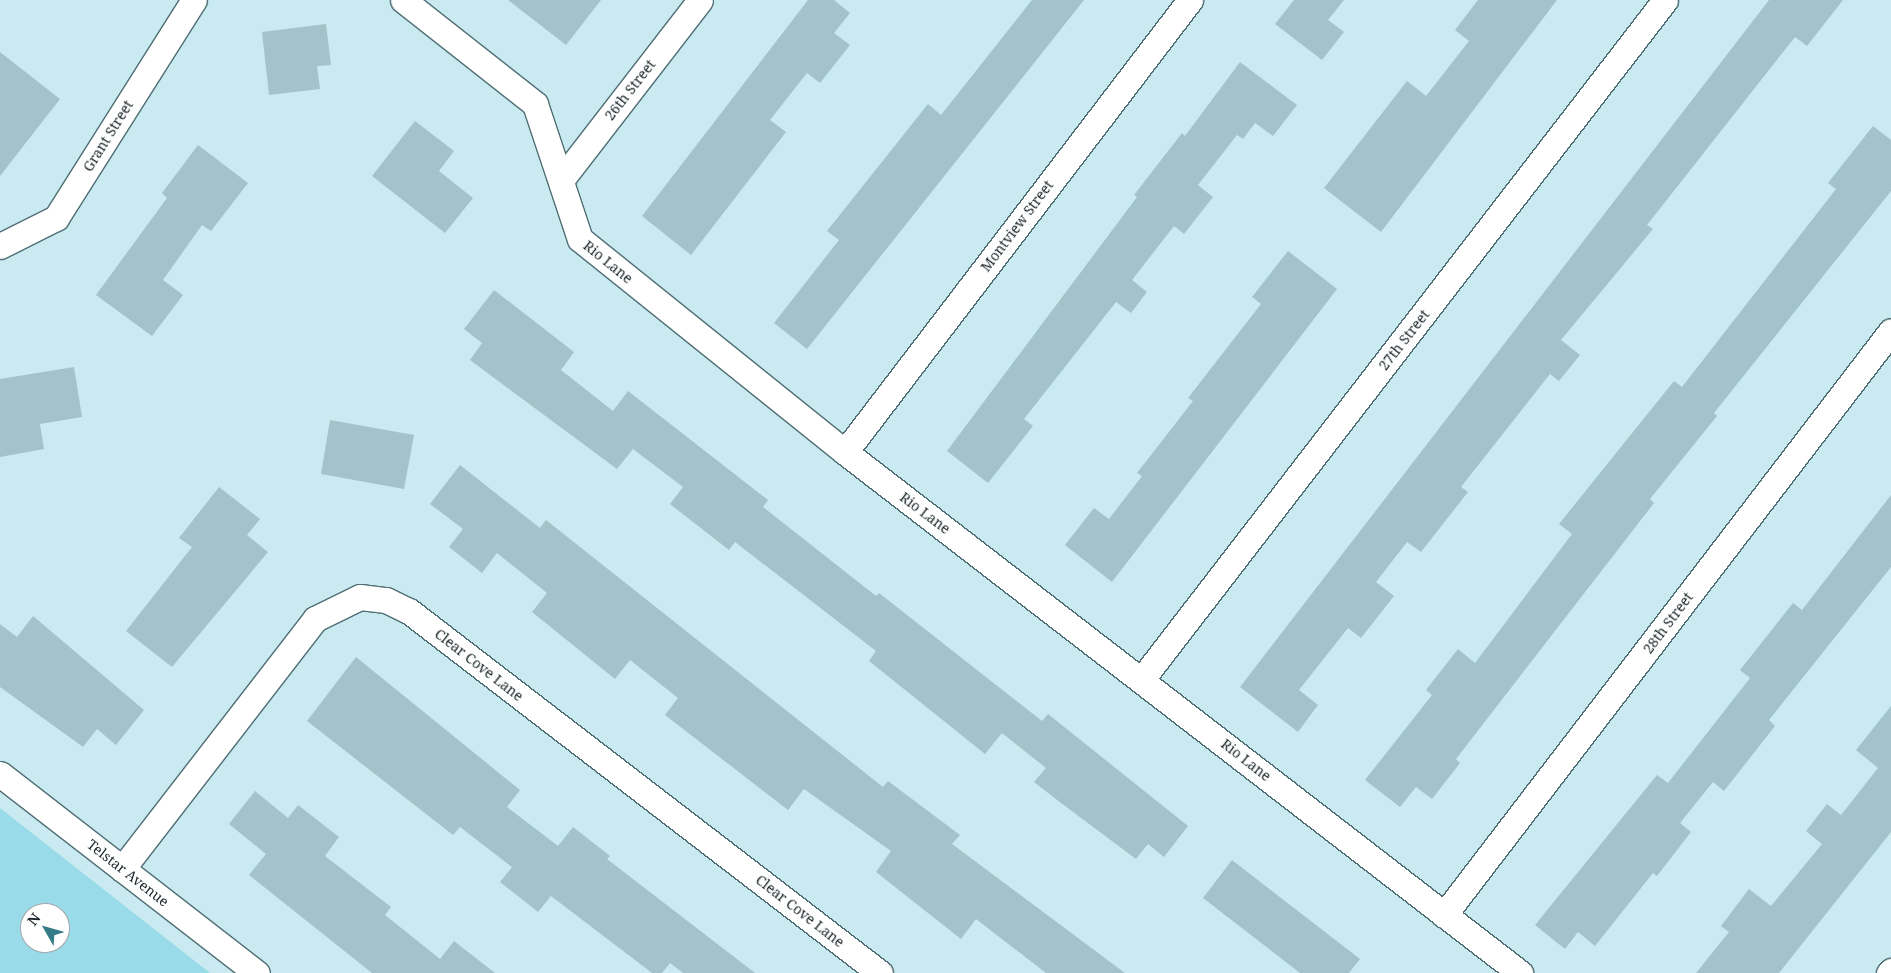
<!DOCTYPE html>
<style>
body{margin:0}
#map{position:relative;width:1891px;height:973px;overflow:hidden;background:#c8eaf0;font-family:"Noto Serif",serif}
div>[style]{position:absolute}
.green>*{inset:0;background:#99dbe8}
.building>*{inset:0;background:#a2c3c9}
.roads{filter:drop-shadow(1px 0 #4f6e74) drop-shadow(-1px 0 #4f6e74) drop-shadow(0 1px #4f6e74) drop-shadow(0 -1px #4f6e74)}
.street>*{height:25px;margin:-12.5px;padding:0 12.5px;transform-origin:12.5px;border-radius:12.5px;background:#fff}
span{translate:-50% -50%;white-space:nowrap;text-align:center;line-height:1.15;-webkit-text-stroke:4px #fff;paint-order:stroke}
.street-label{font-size:14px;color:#182427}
.north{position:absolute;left:20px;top:903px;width:50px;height:50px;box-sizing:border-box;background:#fff;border:1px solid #a3a7a9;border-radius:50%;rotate:308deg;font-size:14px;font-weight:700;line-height:20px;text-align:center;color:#182427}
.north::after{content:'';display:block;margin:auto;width:18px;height:22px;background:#367c88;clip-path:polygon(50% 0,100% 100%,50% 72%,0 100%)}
</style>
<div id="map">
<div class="green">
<i style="clip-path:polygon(evenodd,0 808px,210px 973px,0 973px,0 808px,30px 913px,60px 913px,60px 943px,30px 943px,30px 913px)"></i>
</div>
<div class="building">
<i style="clip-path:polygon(508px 0,601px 0,566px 45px)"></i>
<i style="clip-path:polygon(808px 0,834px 0,850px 13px,834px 33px,850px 45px,820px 83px,807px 73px,770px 120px,786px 132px,691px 255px,642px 216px)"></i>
<i style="clip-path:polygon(1032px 0,1084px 0,807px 349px,774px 323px,839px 240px,827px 231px,928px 104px,941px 115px)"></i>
<i style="clip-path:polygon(1294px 0,1344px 0,1328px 20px,1344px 32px,1322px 60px,1275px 24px)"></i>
<i style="clip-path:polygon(1478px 0,1557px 0,1381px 232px,1324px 188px,1407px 81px,1426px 96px,1469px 41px,1455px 30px)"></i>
<i style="clip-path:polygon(1769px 0,1843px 0,1807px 46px,1795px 37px,1647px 225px,1653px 229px,1561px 340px,1580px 355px,1559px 381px,1550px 374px,1461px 487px,1468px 492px,1421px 552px,1407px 542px,1376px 582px,1394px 596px,1361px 638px,1348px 628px,1299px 690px,1318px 705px,1298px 732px,1240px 687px)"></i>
<i style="clip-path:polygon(326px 24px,331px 65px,317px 66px,320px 89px,269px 95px,262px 32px)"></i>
<i style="clip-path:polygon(0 52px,60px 99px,0 176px)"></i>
<i style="clip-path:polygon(1240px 62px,1297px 105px,1273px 136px,1255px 123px,1243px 139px,1237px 135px,1198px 185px,1213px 197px,1184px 234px,1174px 226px,1132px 280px,1147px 292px,1131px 313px,1116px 302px,1024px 419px,1033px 426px,988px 483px,947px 451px,1137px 197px,1134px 195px,1182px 133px,1185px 136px)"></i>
<i style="clip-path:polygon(415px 121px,454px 151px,439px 171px,473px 198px,445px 233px,372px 176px)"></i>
<i style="clip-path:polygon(1873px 126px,1891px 140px,1891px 191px,1714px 413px,1717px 416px,1650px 499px,1654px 503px,1456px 759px,1460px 763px,1432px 799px,1416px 787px,1400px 807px,1365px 780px,1432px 695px,1426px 690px,1458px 649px,1475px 663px,1572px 534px,1559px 524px,1674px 381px,1682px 387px,1836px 189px,1828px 183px)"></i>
<i style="clip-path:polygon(198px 145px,248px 183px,211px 231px,202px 225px,163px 280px,183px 295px,152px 336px,96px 295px,167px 198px,162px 193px)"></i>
<i style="clip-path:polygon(1288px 251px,1337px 289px,1112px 582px,1065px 545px,1094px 508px,1109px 519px,1142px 476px,1137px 473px,1193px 401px,1188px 398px,1261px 304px,1252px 297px)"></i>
<i style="clip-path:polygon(494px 290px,574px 352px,561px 370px,613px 411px,628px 391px,768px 500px,763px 507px,876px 596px,879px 593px,1042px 721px,1048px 714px,1188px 826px,1164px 857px,1148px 844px,1136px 859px,1061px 803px,1034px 782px,1046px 768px,1002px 733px,985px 754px,869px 661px,876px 651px,735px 542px,729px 550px,670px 504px,683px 487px,633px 449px,617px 469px,470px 360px,482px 343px,464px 329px)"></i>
<i style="clip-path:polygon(74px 367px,82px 417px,40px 424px,44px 449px,0 457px,0 379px)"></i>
<i style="clip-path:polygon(330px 420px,414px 435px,404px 489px,321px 474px)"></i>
<i style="clip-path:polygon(460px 465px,540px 528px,546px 520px,883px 787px,888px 781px,960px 835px,952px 844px,1125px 973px,1046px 973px,976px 919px,961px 939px,876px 872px,891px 851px,804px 789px,788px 810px,665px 715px,678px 698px,630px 660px,615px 679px,532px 612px,547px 593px,497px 553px,482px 573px,449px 547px,463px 529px,430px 504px)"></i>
<i style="clip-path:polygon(219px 487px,260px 519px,247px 535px,268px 552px,172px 667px,126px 631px,192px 547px,179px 538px)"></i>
<i style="clip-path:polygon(1891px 495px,1891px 567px,1769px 720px,1775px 726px,1724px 791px,1713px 782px,1680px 823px,1691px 832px,1657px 876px,1653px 873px,1595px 946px,1578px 932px,1565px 949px,1535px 925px,1657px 775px,1668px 783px,1750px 678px,1740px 670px,1793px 603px,1802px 610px)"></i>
<i style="clip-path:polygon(33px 616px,144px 710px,116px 745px,97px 729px,83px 747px,0 687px,0 624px,17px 637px)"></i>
<i style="clip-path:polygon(356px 657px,520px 790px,507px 807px,558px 846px,573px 827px,610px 856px,607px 859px,755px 973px,683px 973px,670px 963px,662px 973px,652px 973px,551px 896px,538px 912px,500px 882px,512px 867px,460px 827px,453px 835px,307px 721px)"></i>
<i style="clip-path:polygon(1891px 706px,1891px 832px,1779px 973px,1696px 973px,1729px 932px,1721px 926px,1749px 889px,1771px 906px,1822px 844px,1806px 831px,1827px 804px,1841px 815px,1878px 768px,1856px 750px)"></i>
<i style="clip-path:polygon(255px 791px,288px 818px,298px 805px,339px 837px,325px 856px,391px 907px,385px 915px,440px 959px,454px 941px,495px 973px,372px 973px,249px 875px,266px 854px,229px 824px)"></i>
<i style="clip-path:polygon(1232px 860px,1360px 959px,1349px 973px,1300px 973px,1203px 898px)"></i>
</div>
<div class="roads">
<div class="street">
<i style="left:403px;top:0;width:168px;rotate:38.2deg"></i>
<i style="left:535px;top:104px;width:142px;rotate:71.6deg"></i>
<i style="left:580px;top:239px;width:340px;rotate:38.8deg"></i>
<i style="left:845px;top:452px;width:853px;rotate:37.66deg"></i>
<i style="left:561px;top:180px;width:227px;rotate:-52.3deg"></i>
<i style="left:0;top:246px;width:63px;rotate:-26.6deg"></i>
<i style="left:56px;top:218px;width:258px;rotate:-57.7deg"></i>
<i style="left:845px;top:452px;width:569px;rotate:-52.65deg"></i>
<i style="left:1142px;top:679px;width:857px;rotate:-52.39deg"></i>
<i style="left:0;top:774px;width:325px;rotate:37.8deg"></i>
<i style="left:122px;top:869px;width:316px;rotate:-52.3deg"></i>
<i style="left:315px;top:619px;width:50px;rotate:-26.1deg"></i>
<i style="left:360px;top:597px;width:26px;rotate:7deg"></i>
<i style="left:386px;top:600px;width:25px;rotate:26deg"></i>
<i style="left:409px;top:611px;width:594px;rotate:37.55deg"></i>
<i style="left:1444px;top:915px;width:735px;rotate:-52.57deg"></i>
<i style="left:1889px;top:973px;width:3px;rotate:-45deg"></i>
</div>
</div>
<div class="street-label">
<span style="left:630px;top:90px;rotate:-52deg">26th Street</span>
<span style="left:108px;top:136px;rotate:-58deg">Grant Street</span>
<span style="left:1017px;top:226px;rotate:-53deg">Montview Street</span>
<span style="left:608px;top:262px;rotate:39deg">Rio Lane</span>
<span style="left:1404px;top:340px;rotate:-52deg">27th Street</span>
<span style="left:925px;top:513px;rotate:37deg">Rio Lane</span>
<span style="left:1668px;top:623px;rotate:-53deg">28th Street</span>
<span style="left:479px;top:665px;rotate:38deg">Clear Cove Lane</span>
<span style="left:1246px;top:760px;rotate:38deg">Rio Lane</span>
<span style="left:128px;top:873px;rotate:38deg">Telstar Avenue</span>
<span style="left:800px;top:911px;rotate:38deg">Clear Cove Lane</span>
</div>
<div class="north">N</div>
</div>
